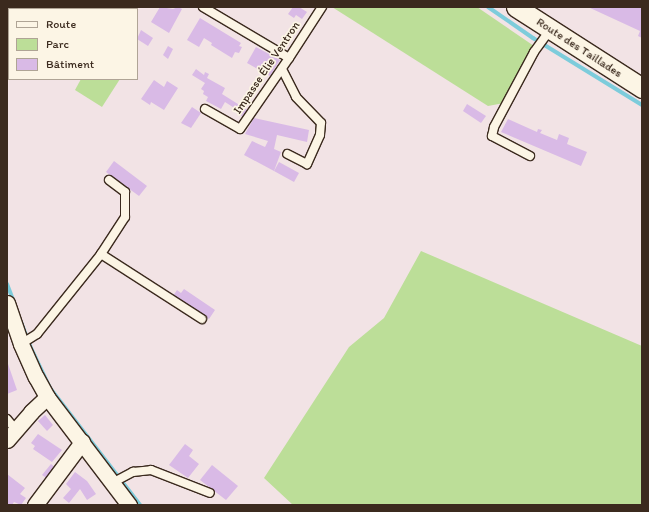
<!DOCTYPE html>
<meta charset="utf-8">
<style>
body{margin:0}
#map{position:relative;width:649px;height:512px;overflow:hidden;background:#f2e3e5;font-family:Itim,sans-serif}
div>[style]{position:absolute}
.green>*{inset:0;background:#bcde98}
.stream>*{height:4px;margin:-2px;padding:0 2px;transform-origin:2px;border-radius:2px;background:#7dccdb}
.building>*{inset:0;background:#d9bae6}
.roads{filter:drop-shadow(1px 0 #3b2a1e) drop-shadow(-1px 0 #3b2a1e) drop-shadow(0 1px #3b2a1e) drop-shadow(0 -1px #3b2a1e)}
.service>*{height:8px;margin:-4px;padding:0 4px;transform-origin:4px;border-radius:4px;background:#fcf5e5}
.minor>*{height:15px;margin:-7.5px;padding:0 7.5px;transform-origin:7.5px;border-radius:7.5px;background:#fcf5e5}
.tertiary>*{height:19px;margin:-9.5px;padding:0 9.5px;transform-origin:9.5px;border-radius:9.5px;background:#fcf5e5}
span{translate:-50% -50%;white-space:nowrap;text-align:center;line-height:1.15;-webkit-text-stroke:3.5px #fcf5e5;paint-order:stroke}
.street-label{font-size:12px;color:#3b2a1e}
.frame{position:absolute;inset:0;border:8px solid #3b2a1e;pointer-events:none}
.legend{position:absolute;left:8px;top:8px;width:130px;height:72px;box-sizing:border-box;background:#fcf5e5;border:1px solid #afa495;margin:0;padding:5px 7px;list-style:none;font-size:12px;color:#3b2a1e}
.legend li{display:flex;align-items:center;gap:8px;height:20px}
.legend b{width:20px;border:1px solid #afa495}
</style>
<div id="map">
<div class="green">
<i style="clip-path:polygon(332px 7px,477px 7px,534px 46px,504px 103px,488px 106px)"></i>
<i style="clip-path:polygon(81px 79px,120px 79px,102px 107px,75px 90px)"></i>
<i style="clip-path:polygon(421px 251px,642px 346px,642px 505px,293px 505px,264px 478px,349px 347px,384px 318px)"></i>
</div>
<div class="stream">
<i style="left:488px;top:7px;width:55px;rotate:34.6deg"></i>
<i style="left:533px;top:38px;width:128px;rotate:31.6deg"></i>
<i style="left:7px;top:284px;width:19px;rotate:69deg"></i>
<i style="left:21px;top:322px;width:30px;rotate:69deg"></i>
<i style="left:32px;top:350px;width:42px;rotate:64.7deg"></i>
<i style="left:50px;top:388px;width:148px;rotate:52.4deg"></i>
</div>
<div class="building">
<i style="clip-path:polygon(160px 7px,173px 9px,178px 7px,182px 9px,169px 33px,151px 22px)"></i>
<i style="clip-path:polygon(293px 7px,299px 7px,307px 12px,302px 19px,296px 15px,294px 18px,288px 14px)"></i>
<i style="clip-path:polygon(588px 7px,641px 7px,642px 38px,638px 36px,640px 31px)"></i>
<i style="clip-path:polygon(200px 18px,241px 43px,239px 46px,242px 47px,239px 53px,235px 52px,232px 58px,211px 45px,212px 43px,204px 38px,199px 47px,187px 40px)"></i>
<i style="clip-path:polygon(141px 30px,153px 38px,148px 46px,137px 39px)"></i>
<i style="clip-path:polygon(168px 46px,173px 49px,168px 59px,163px 55px)"></i>
<i style="clip-path:polygon(256px 47px,280px 60px,270px 76px,247px 63px)"></i>
<i style="clip-path:polygon(196px 69px,204px 75px,205px 72px,209px 74px,207px 78px,225px 88px,222px 94px,249px 111px,245px 118px,238px 114px,239px 111px,225px 102px,221px 109px,206px 101px,208px 97px,203px 94px,204px 91px,201px 89px,205px 83px,192px 75px)"></i>
<i style="clip-path:polygon(154px 80px,164px 87px,167px 81px,178px 88px,164px 110px,151px 102px,150px 105px,141px 99px)"></i>
<i style="clip-path:polygon(467px 104px,486px 116px,481px 123px,463px 111px)"></i>
<i style="clip-path:polygon(192px 107px,201px 113px,191px 128px,181px 123px)"></i>
<i style="clip-path:polygon(254px 118px,309px 130px,307px 142px,277px 135px,274px 149px,281px 152px,274px 171px,244px 155px,252px 141px,265px 147px,268px 141px,245px 134px)"></i>
<i style="clip-path:polygon(508px 119px,537px 132px,538px 129px,542px 130px,540px 133px,557px 140px,559px 134px,569px 138px,567px 144px,587px 152px,581px 166px,501px 132px)"></i>
<i style="clip-path:polygon(114px 161px,147px 186px,139px 196px,106px 172px)"></i>
<i style="clip-path:polygon(279px 162px,299px 173px,294px 182px,274px 171px)"></i>
<i style="clip-path:polygon(184px 289px,215px 310px,209px 319px,173px 296px,177px 290px,181px 293px)"></i>
<i style="clip-path:polygon(7px 361px,17px 390px,7px 394px)"></i>
<i style="clip-path:polygon(45px 415px,53px 425px,47px 431px,38px 421px)"></i>
<i style="clip-path:polygon(38px 434px,62px 450px,52px 462px,33px 449px,35px 446px,31px 443px)"></i>
<i style="clip-path:polygon(185px 444px,193px 450px,189px 456px,199px 464px,188px 478px,169px 465px)"></i>
<i style="clip-path:polygon(51px 464px,57px 469px,48px 479px,42px 475px)"></i>
<i style="clip-path:polygon(212px 465px,238px 486px,226px 500px,200px 480px)"></i>
<i style="clip-path:polygon(75px 472px,87px 481px,96px 494px,87px 500px,80px 489px,69px 503px,63px 498px,71px 489px,66px 484px)"></i>
<i style="clip-path:polygon(7px 474px,25px 488px,20px 494px,26px 498px,21px 505px,14px 502px,12px 505px,7px 505px)"></i>
</div>
<div class="roads">
<div class="service">
<i style="left:203px;top:7px;width:100px;rotate:30.7deg"></i>
<i style="left:282px;top:69px;width:31px;rotate:63deg"></i>
<i style="left:296px;top:97px;width:36px;rotate:46deg"></i>
<i style="left:321px;top:123px;width:12px;rotate:95deg"></i>
<i style="left:320px;top:135px;width:32px;rotate:114deg"></i>
<i style="left:307px;top:164px;width:22px;rotate:-153deg"></i>
<i style="left:205px;top:109px;width:40px;rotate:29.7deg"></i>
<i style="left:240px;top:129px;width:86px;rotate:-55.4deg"></i>
<i style="left:289px;top:58px;width:61px;rotate:-57.1deg"></i>
<i style="left:530px;top:156px;width:43px;rotate:-152.2deg"></i>
<i style="left:492px;top:136px;width:9px;rotate:-77deg"></i>
<i style="left:494px;top:127px;width:85px;rotate:-61.9deg"></i>
<i style="left:534px;top:52px;width:27px;rotate:-54deg"></i>
<i style="left:101px;top:254px;width:120px;rotate:32.8deg"></i>
<i style="left:21px;top:344px;width:19px;rotate:-32deg"></i>
<i style="left:37px;top:334px;width:102px;rotate:-51.3deg"></i>
<i style="left:101px;top:254px;width:44px;rotate:-57deg"></i>
<i style="left:125px;top:217px;width:25px;rotate:-90deg"></i>
<i style="left:125px;top:192px;width:20px;rotate:-143deg"></i>
<i style="left:7px;top:419px;width:14px;rotate:51deg"></i>
<i style="left:112px;top:483px;width:24px;rotate:-28deg"></i>
<i style="left:133px;top:472px;width:18px;rotate:-6deg"></i>
<i style="left:151px;top:470px;width:63px;rotate:21.3deg"></i>
</div>
<div class="minor">
<i style="left:7px;top:303px;width:43px;rotate:71.1deg"></i>
<i style="left:21px;top:344px;width:36px;rotate:66deg"></i>
<i style="left:36px;top:377px;width:23px;rotate:61deg"></i>
<i style="left:47px;top:397px;width:136px;rotate:52.8deg"></i>
<i style="left:7px;top:440px;width:37px;rotate:-49deg"></i>
<i style="left:31px;top:412px;width:22px;rotate:-43deg"></i>
<i style="left:35px;top:505px;width:79px;rotate:-53.3deg"></i>
</div>
<div class="tertiary">
<i style="left:516px;top:7px;width:150px;rotate:32.7deg"></i>
</div>
</div>
<div class="street-label">
<span style="left:579px;top:48px;rotate:33deg">Route des Taillades</span>
<span style="left:267px;top:68px;rotate:-56deg">Impasse Élie Ventron</span>
</div>
<div class="frame"></div>
<ul class="legend">
<li><b style="height:5px;background:#fcf5e5"></b>Route</li>
<li><b style="height:11px;background:#bcde98"></b>Parc</li>
<li><b style="height:11px;background:#d9bae6"></b>Bâtiment</li>
</ul>
</div>
